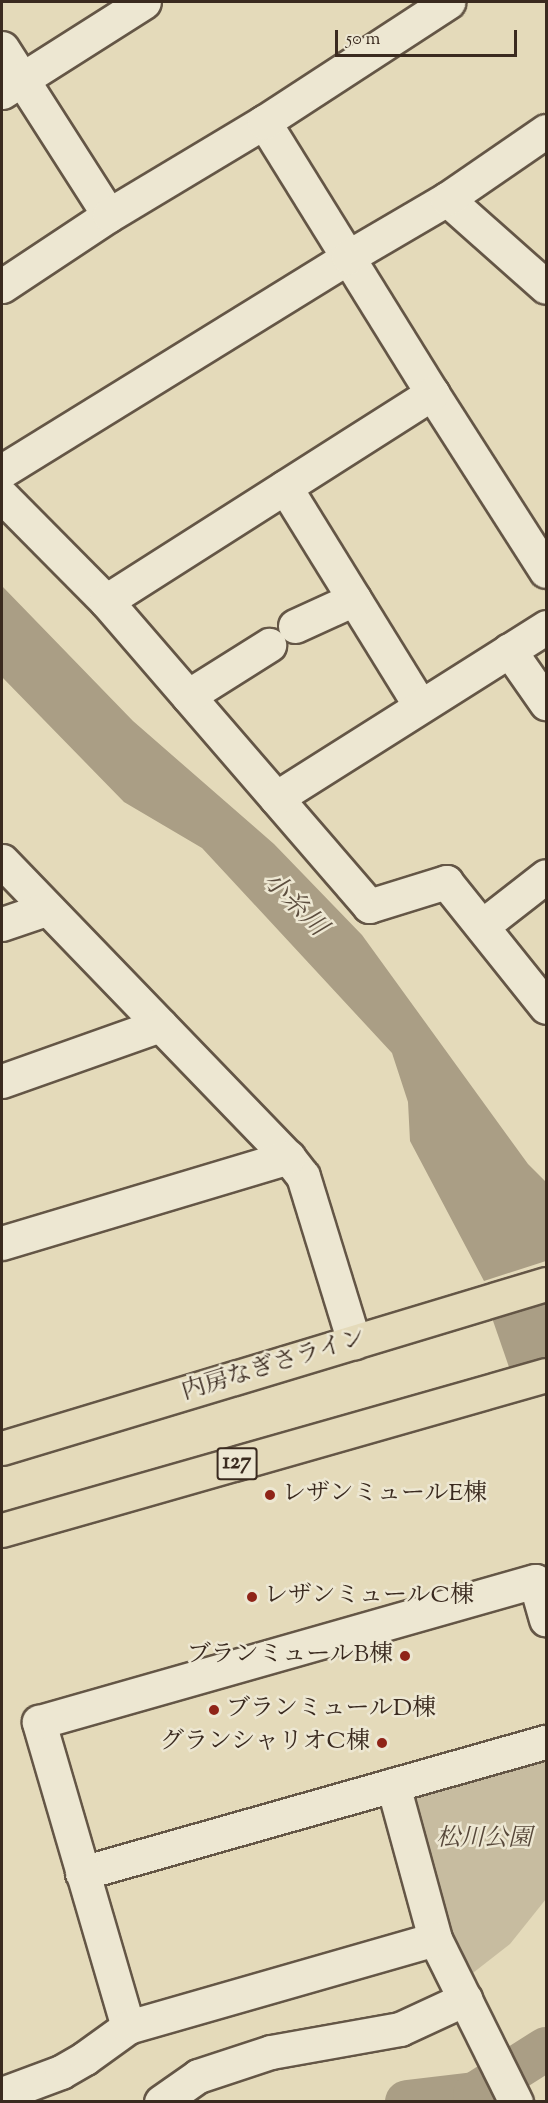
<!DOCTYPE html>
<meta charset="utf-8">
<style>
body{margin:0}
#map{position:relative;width:548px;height:2103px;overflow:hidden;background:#e4daba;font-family:"Sorts Mill Goudy","Noto Serif JP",serif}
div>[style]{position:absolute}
.green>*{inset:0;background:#c7bca0}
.water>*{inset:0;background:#aa9e85}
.river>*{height:44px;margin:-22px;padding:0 22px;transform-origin:22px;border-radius:22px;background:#aa9e85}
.roads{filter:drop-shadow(2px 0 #645646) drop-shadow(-2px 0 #645646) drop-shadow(0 2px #645646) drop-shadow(0 -2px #645646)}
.minor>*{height:33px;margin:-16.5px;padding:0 16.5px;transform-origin:16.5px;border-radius:16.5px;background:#ede7d2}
.highway>*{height:33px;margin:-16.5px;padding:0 16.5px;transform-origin:16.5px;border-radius:16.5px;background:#e4daba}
.dots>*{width:16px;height:16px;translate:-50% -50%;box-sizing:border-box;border:3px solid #ede7d2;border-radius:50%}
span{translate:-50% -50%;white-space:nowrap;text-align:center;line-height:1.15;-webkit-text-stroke:5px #ede7d2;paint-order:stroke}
.shield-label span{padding:2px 4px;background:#ede7d2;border:2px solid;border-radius:4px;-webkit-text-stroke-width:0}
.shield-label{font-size:22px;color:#3a2a1f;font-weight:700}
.street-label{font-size:24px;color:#3a2a1f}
.poi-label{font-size:24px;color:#3a2a1f}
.left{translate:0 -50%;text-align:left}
.right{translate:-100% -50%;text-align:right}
.park-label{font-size:24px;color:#564739;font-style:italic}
.water-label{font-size:26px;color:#5c4d3e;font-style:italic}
.frame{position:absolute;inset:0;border:3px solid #3a2a1f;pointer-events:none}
.scale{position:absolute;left:335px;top:30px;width:182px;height:27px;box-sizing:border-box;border:3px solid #3a2a1f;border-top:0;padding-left:8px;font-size:18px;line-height:21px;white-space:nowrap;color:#3a2a1f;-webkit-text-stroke:4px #ede7d2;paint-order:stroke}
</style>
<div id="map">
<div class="green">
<i style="clip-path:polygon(546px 1754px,546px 1899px,510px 1944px,469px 1976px,448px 1936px,410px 1804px,417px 1794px)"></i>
</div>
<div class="water">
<i style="clip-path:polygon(2px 586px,133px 721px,274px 844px,362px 935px,528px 1164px,546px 1182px,546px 1261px,484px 1281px,410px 1141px,408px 1102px,392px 1053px,202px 848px,124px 802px,2px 677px)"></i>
<i style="clip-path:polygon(546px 1299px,546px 1359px,510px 1370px,491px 1315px)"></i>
</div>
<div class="river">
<i style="left:407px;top:2102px;width:68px;rotate:-6.7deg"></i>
<i style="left:475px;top:2094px;width:84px;rotate:-32.4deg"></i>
</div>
<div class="roads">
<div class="minor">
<i style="left:2px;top:48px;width:198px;rotate:57.4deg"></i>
<i style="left:2px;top:92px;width:168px;rotate:-32.4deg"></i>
<i style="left:264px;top:122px;width:319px;rotate:58.2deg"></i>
<i style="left:432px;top:393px;width:211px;rotate:57.4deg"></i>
<i style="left:447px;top:199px;width:132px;rotate:41.6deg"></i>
<i style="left:2px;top:286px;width:128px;rotate:-33.6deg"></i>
<i style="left:109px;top:215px;width:181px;rotate:-31deg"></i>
<i style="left:264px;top:122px;width:220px;rotate:-33.1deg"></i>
<i style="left:2px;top:471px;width:407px;rotate:-31.7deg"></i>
<i style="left:348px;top:257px;width:115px;rotate:-30.4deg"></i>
<i style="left:447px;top:199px;width:120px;rotate:-34.5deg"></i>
<i style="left:285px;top:487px;width:257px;rotate:58.3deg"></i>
<i style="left:2px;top:496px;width:148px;rotate:45.3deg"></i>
<i style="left:106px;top:601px;width:403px;rotate:49.2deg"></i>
<i style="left:369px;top:906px;width:81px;rotate:-17.3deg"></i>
<i style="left:446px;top:882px;width:160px;rotate:51.3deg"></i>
<i style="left:106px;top:601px;width:387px;rotate:-32.5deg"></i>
<i style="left:295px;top:626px;width:65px;rotate:-24.6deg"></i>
<i style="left:509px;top:650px;width:65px;rotate:55.1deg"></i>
<i style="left:188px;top:696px;width:96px;rotate:-32.2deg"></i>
<i style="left:276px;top:798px;width:320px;rotate:-32.3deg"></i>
<i style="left:2px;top:861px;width:412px;rotate:46deg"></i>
<i style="left:288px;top:1157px;width:24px;rotate:52deg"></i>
<i style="left:303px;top:1176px;width:174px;rotate:72.9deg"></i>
<i style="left:2px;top:924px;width:46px;rotate:-18.8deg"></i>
<i style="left:482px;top:926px;width:81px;rotate:-38deg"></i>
<i style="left:2px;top:1081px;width:168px;rotate:-19.5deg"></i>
<i style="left:2px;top:1243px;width:299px;rotate:-16.7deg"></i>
<i style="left:393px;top:1785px;width:160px;rotate:74.7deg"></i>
<i style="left:435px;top:1939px;width:182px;rotate:63.6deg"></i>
<i style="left:82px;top:1873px;width:482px;rotate:-15.8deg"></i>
<i style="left:128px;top:2027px;width:318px;rotate:-106.3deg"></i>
<i style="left:39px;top:1722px;width:516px;rotate:-15.87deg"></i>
<i style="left:535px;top:1581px;width:40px;rotate:74deg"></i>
<i style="left:2px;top:2094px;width:63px;rotate:-20.4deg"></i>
<i style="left:61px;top:2072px;width:28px;rotate:-30deg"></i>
<i style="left:85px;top:2058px;width:53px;rotate:-35.8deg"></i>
<i style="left:128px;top:2027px;width:319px;rotate:-16deg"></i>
<i style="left:161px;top:2102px;width:45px;rotate:-35.1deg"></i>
<i style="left:198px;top:2076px;width:77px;rotate:-18.2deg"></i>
<i style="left:271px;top:2052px;width:131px;rotate:-10.1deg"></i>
<i style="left:400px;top:2029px;width:72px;rotate:-24.8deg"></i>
</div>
<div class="highway">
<i style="left:2px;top:1448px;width:568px;rotate:-16.78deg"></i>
<i style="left:2px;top:1530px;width:566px;rotate:-15.9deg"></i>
</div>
</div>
<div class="dots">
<i style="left:270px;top:1495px;background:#8f2418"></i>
<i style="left:252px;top:1597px;background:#8f2418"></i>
<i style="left:405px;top:1656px;background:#8f2418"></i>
<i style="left:214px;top:1710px;background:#8f2418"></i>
<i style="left:382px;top:1743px;background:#8f2418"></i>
</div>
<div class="shield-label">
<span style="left:237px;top:1464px">127</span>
</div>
<div class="street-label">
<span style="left:274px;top:1366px;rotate:-17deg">内房なぎさライン</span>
</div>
<div class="poi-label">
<span class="left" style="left:282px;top:1495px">レザンミュールE棟</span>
<span class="left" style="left:264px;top:1597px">レザンミュールC棟</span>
<span class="right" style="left:393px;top:1656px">ブランミュールB棟</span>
<span class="left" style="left:226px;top:1710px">ブランミュールD棟</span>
<span class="right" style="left:370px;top:1743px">グランシャリオC棟</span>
</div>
<div class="park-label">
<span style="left:484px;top:1840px">松川公園</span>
</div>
<div class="water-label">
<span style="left:294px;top:905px;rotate:45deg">小糸川</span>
</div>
<div class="frame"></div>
<div class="scale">50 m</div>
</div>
